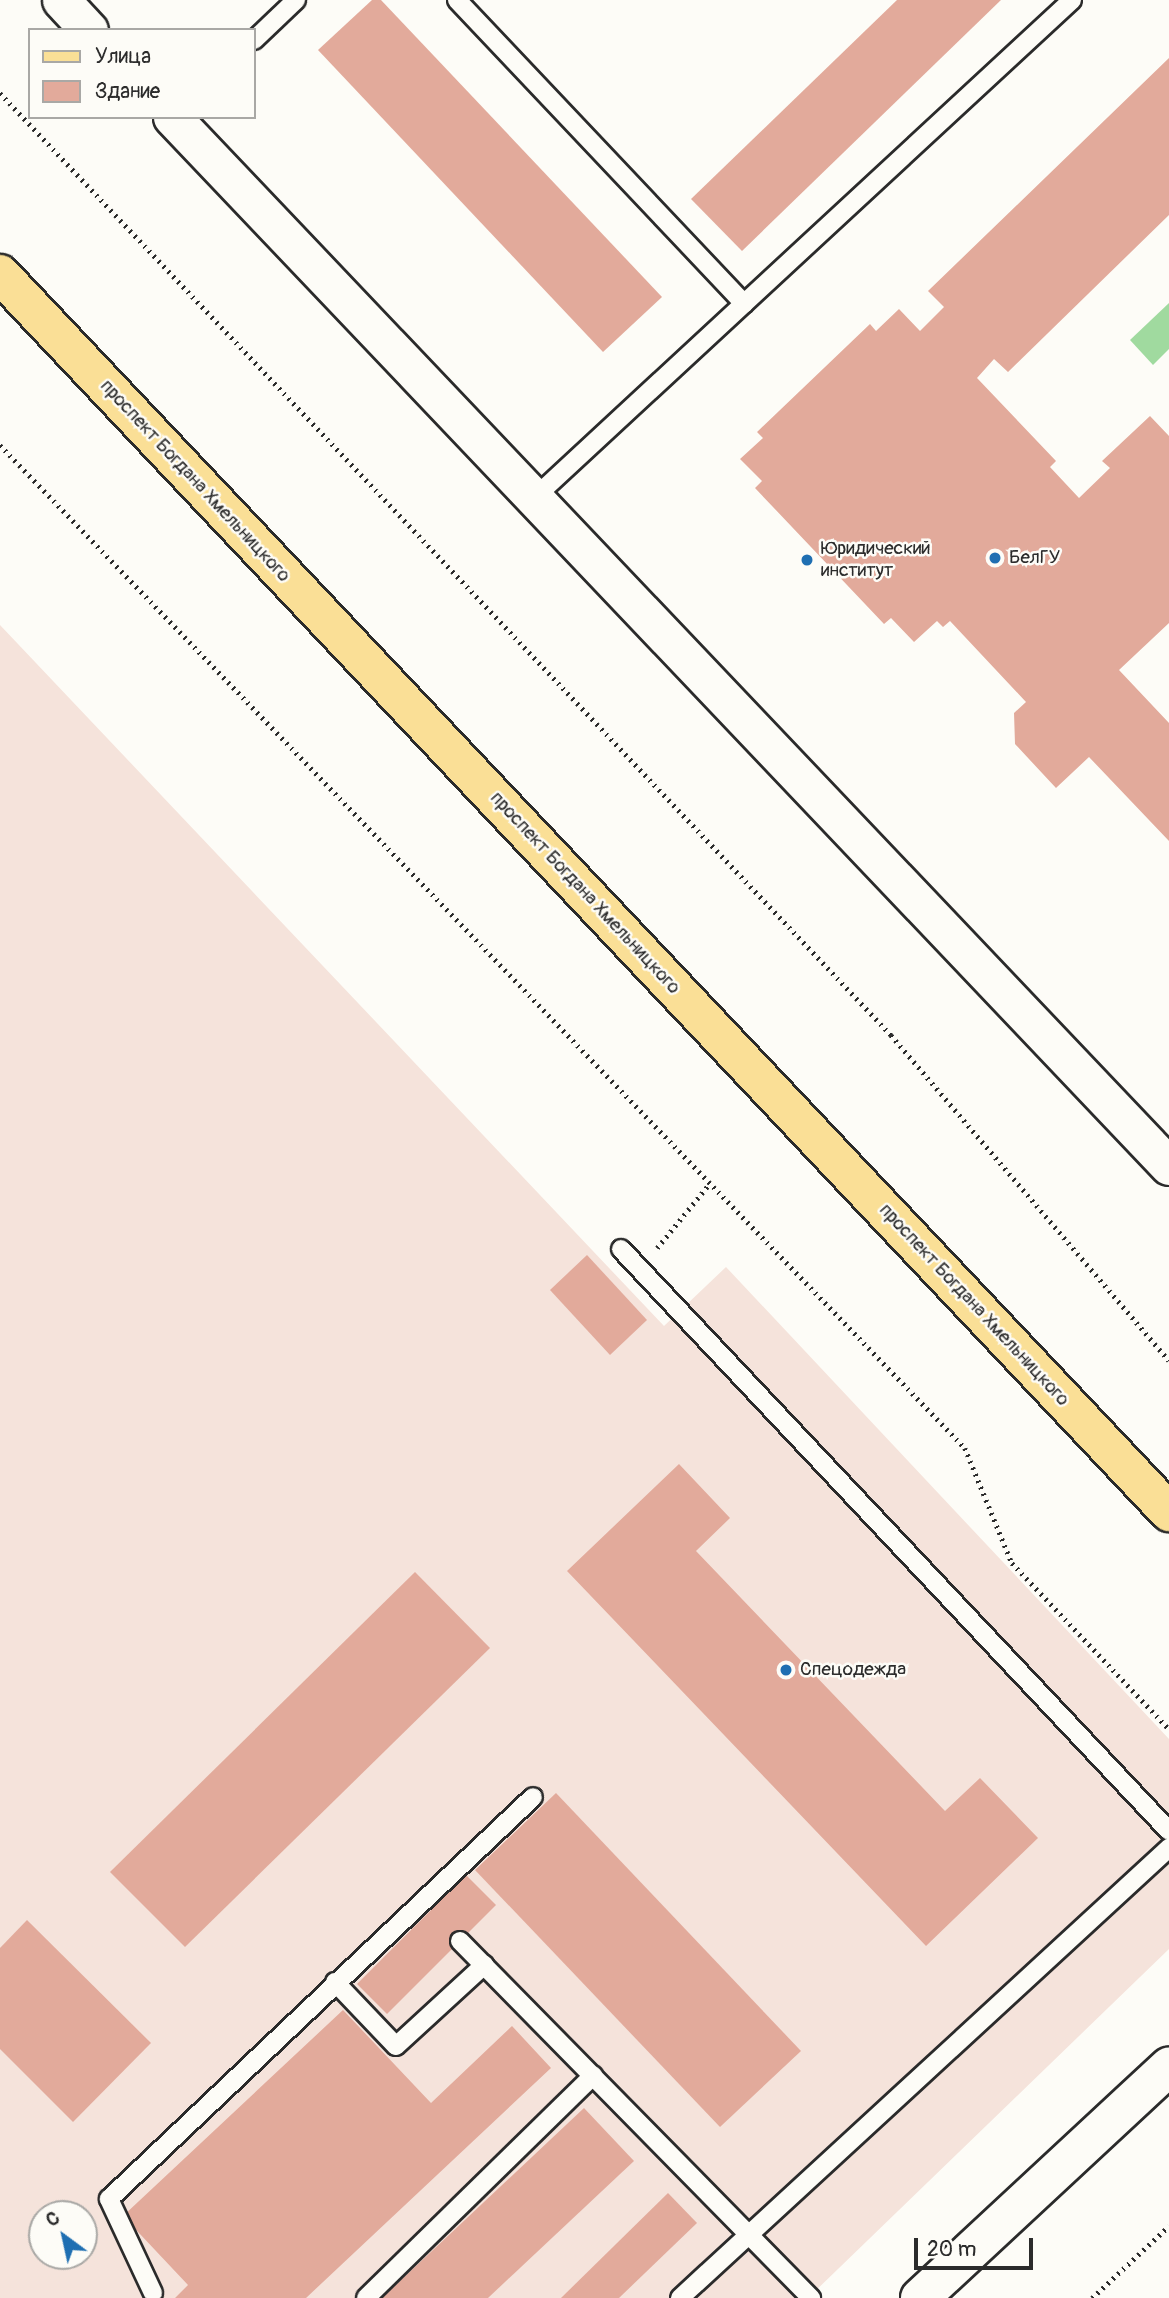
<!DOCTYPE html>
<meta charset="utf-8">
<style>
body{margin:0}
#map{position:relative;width:1169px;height:2298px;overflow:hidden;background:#fdfcf7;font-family:Pangolin,sans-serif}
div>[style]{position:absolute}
.built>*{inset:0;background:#f5e3db}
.green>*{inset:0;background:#a0da9f}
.building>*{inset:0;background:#e2aa9b}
.path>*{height:4.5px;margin-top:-2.25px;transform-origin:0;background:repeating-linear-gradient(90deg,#2b2b2b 0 2px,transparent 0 7px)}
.roads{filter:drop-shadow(2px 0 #2b2b2b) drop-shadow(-2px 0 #2b2b2b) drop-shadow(0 2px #2b2b2b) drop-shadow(0 -2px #2b2b2b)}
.service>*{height:18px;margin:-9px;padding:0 9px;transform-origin:9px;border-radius:9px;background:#fdfcf7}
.minor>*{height:37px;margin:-18.5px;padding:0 18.5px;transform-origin:18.5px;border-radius:18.5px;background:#fdfcf7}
.secondary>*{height:38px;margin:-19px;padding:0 19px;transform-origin:19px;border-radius:19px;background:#fdfcf7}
.primary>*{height:38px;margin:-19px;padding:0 19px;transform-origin:19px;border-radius:19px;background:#fadf96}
.dots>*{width:19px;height:19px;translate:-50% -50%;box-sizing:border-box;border:4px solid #fdfcf7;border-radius:50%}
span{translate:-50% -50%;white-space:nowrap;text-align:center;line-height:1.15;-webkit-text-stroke:5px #fdfcf7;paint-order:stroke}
.street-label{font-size:19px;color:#2b2b2b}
.poi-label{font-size:19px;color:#2b2b2b}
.left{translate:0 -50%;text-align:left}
.legend{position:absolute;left:28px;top:28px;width:228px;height:91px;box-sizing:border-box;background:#fdfcf7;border:2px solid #a9a8a5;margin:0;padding:9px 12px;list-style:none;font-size:21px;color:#2b2b2b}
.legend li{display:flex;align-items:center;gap:14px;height:35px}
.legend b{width:35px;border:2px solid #a9a8a5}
.north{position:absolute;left:28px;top:2200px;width:70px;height:70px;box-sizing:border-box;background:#fdfcf7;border:2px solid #a9a8a5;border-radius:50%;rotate:327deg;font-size:19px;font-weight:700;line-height:28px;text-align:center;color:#2b2b2b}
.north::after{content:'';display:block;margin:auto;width:24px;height:32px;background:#1f6fb2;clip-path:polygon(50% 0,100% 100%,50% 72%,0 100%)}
.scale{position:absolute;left:914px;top:2238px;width:119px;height:32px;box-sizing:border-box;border:4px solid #2b2b2b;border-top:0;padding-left:9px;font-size:21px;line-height:24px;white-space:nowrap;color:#2b2b2b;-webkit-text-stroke:5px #fdfcf7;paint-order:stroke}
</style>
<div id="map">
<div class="built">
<i style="clip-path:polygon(evenodd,0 625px,664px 1326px,726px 1267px,1169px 1739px,1169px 1949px,808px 2298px,0 2298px,0 625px,42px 2214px,84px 2214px,84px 2256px,42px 2256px,42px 2214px)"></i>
</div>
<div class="green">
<i style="clip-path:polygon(1169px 303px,1169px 349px,1153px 365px,1130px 340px)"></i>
</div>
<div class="building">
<i style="clip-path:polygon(372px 0,381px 0,662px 297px,603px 352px,318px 50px)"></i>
<i style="clip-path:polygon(897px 0,1001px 0,742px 251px,691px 199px)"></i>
<i style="clip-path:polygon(1169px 58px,1169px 215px,1008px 372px,994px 359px,977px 378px,1056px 461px,1050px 467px,1079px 498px,1110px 468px,1102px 461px,1150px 416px,1169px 436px,1169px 623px,1119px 670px,1169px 723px,1169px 841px,1089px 757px,1056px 788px,1015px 744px,1014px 713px,1026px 702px,950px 621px,943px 627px,937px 621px,914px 642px,891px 618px,884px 624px,755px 488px,762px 481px,740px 459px,763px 438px,757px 432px,870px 324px,876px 331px,899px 309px,920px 331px,944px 307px,928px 291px)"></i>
<i style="clip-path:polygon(587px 1255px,647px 1320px,610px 1355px,550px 1290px)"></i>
<i style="clip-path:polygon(679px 1464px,730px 1518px,696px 1551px,945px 1811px,980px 1778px,1038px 1838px,926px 1946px,567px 1571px)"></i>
<i style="clip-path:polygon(415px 1572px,490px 1648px,185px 1947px,110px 1872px)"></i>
<i style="clip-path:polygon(556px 1793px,801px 2051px,720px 2127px,475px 1870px)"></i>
<i style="clip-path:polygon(466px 1875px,496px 1905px,387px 2014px,357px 1984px)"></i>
<i style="clip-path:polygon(27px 1920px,151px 2043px,73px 2122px,0 2049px,0 1948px)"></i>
<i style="clip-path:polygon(343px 2010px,431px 2103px,512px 2026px,551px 2068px,306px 2298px,175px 2298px,188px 2285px,123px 2216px)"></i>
<i style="clip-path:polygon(584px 2108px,634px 2161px,488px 2298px,382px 2298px)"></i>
<i style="clip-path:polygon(668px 2193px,697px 2223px,619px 2298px,561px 2298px)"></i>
</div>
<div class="path">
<i style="left:0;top:93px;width:1297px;rotate:46.59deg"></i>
<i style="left:891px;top:1035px;width:428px;rotate:49.5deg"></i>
<i style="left:0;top:445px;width:1392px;rotate:46.11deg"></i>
<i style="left:965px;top:1448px;width:124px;rotate:67.8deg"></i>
<i style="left:1012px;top:1563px;width:228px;rotate:46.6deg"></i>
<i style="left:657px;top:1248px;width:84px;rotate:-50.8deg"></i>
<i style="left:1092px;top:2298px;width:105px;rotate:-43.1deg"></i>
</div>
<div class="roads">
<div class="service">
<i style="left:457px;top:0;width:418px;rotate:46.6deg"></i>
<i style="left:254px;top:40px;width:58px;rotate:-43.6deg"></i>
<i style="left:534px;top:498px;width:733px;rotate:-42.79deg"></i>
<i style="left:621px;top:1249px;width:799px;rotate:46.72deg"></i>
<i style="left:460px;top:1941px;width:501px;rotate:45.49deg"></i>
<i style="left:335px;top:1982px;width:88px;rotate:46.4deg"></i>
<i style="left:396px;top:2046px;width:120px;rotate:-42.6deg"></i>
<i style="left:153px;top:2293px;width:104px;rotate:-115.1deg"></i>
<i style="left:109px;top:2199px;width:584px;rotate:-43.47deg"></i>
<i style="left:366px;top:2298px;width:318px;rotate:-44.4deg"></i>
<i style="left:680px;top:2298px;width:665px;rotate:-42.62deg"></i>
</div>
<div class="minor">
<i style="left:61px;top:0;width:41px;rotate:47deg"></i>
<i style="left:172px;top:117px;width:1447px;rotate:46.46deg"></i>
</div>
<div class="secondary">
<i style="left:920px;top:2298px;width:340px;rotate:-42.9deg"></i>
</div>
<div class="primary">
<i style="left:0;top:274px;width:1703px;rotate:46.64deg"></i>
</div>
</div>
<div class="dots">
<i style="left:995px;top:558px;background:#1f6fb2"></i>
<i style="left:807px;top:560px;background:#1f6fb2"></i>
<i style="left:786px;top:1670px;background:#1f6fb2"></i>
</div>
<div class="street-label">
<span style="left:195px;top:481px;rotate:47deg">проспект Богдана Хмельницкого</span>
<span style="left:585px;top:893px;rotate:47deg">проспект Богдана Хмельницкого</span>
<span style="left:974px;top:1305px;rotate:47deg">проспект Богдана Хмельницкого</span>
</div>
<div class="poi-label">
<span class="left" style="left:821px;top:560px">Юридический<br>институт</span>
<span class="left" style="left:1009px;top:558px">БелГУ</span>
<span class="left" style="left:800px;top:1670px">Спецодежда</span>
</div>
<ul class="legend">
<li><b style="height:9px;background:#fadf96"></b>Улица</li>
<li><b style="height:19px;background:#e2aa9b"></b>Здание</li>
</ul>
<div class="north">С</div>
<div class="scale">20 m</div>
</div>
